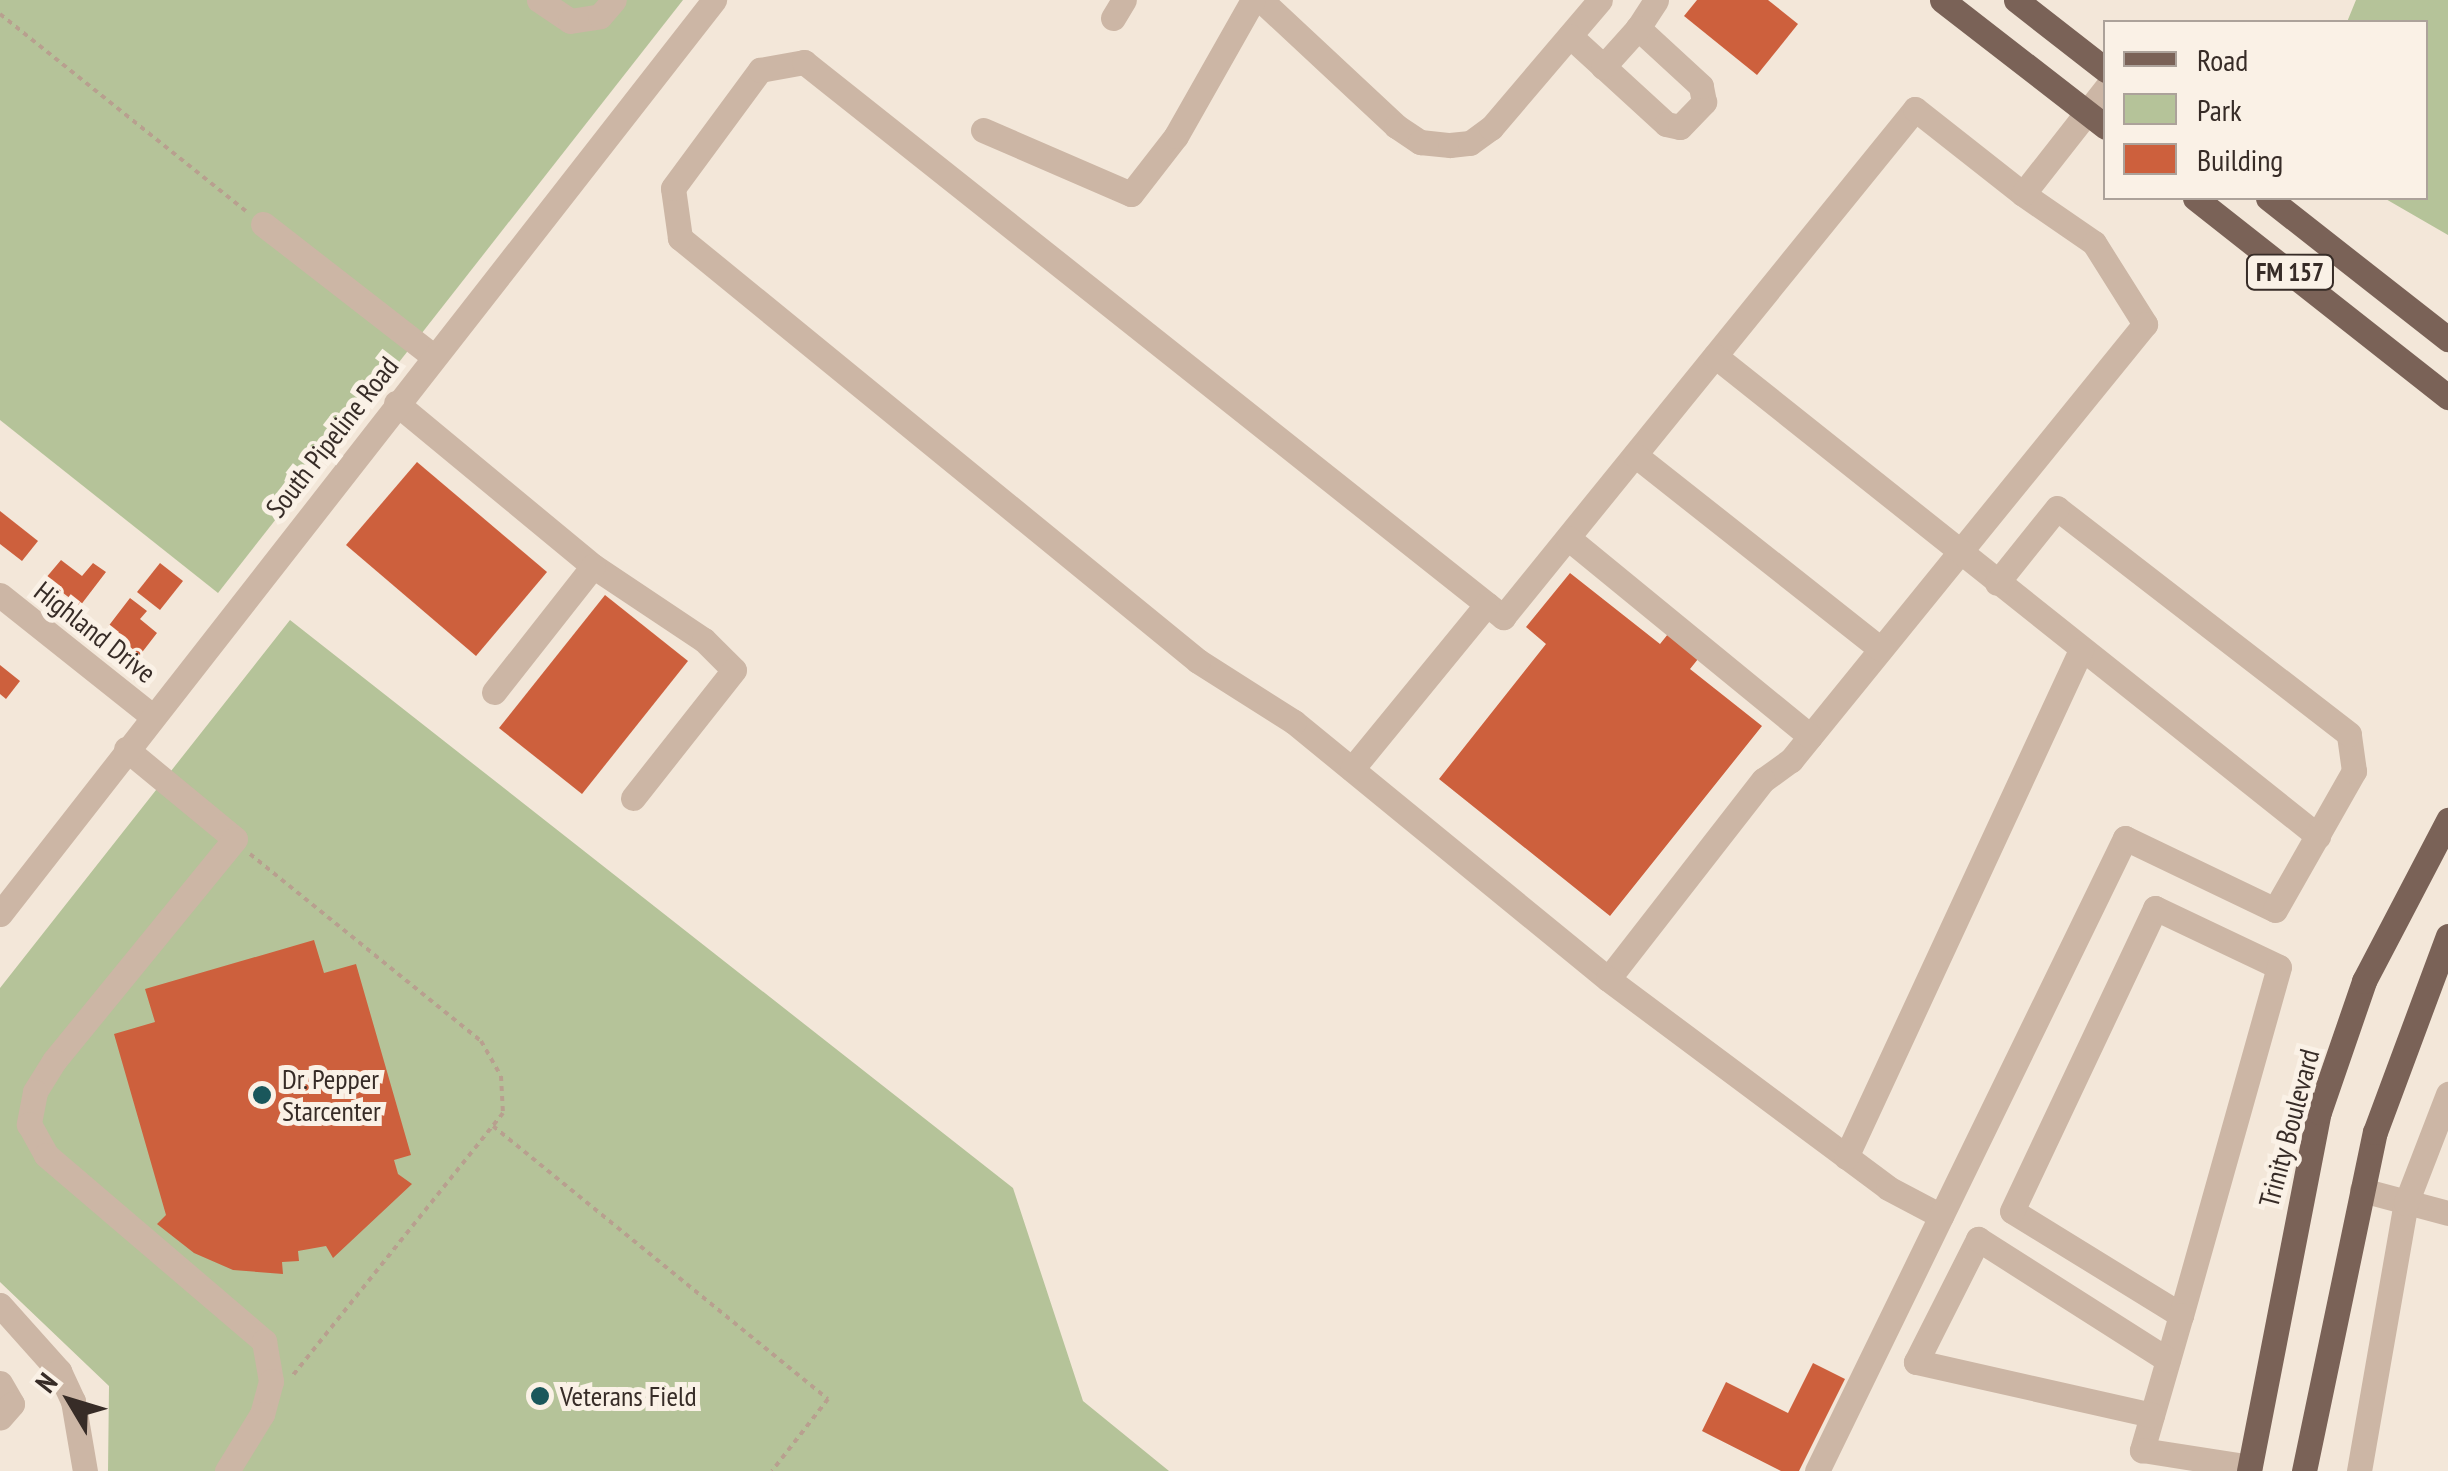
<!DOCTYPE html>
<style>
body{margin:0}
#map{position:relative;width:2448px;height:1471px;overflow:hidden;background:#f3e7d9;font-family:"PT Sans Narrow",sans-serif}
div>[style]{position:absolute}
.green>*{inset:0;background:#b5c399}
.building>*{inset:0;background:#cd603d}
.path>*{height:4px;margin-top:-2px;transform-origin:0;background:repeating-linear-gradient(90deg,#b8a08f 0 5px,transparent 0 10px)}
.minor>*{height:25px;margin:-12.5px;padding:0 12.5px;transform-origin:12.5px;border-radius:12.5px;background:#ccb6a5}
.major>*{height:25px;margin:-12.5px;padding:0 12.5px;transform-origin:12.5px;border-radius:12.5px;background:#7a6257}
.dots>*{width:28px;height:28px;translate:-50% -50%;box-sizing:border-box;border:5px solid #faf1e6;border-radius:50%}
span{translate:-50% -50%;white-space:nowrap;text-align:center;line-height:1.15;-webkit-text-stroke:10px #faf1e6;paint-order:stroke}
.shield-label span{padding:2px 8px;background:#faf1e6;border:2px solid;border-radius:8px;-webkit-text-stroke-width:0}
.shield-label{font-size:25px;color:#372c27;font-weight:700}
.street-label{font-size:28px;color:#372c27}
.poi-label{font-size:28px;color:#372c27}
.left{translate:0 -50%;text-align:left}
.legend{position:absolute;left:2103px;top:20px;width:325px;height:180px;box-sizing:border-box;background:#faf1e6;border:2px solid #aca29a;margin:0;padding:12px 18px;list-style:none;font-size:30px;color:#372c27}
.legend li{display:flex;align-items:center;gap:20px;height:50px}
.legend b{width:50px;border:2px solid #aca29a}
.north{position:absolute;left:20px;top:1351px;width:100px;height:100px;-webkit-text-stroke:8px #faf1e6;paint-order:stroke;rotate:308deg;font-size:28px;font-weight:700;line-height:40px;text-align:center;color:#372c27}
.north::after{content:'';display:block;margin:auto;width:35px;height:45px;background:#372c27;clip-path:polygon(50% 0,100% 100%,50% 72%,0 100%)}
</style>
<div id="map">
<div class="green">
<i style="clip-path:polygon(0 0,683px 0,218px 593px,0 420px)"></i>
<i style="clip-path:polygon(2356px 0,2448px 0,2448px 235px,2384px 198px,2426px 198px,2426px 22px,2347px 22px)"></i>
<i style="clip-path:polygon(290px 620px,1013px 1188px,1083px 1401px,1169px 1471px,108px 1471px,109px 1386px,0 1282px,0 988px)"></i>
</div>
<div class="building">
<i style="clip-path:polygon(1697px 0,1768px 0,1798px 24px,1757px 75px,1684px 16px)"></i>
<i style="clip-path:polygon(417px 462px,547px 572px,476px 656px,346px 545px)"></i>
<i style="clip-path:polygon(0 511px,38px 541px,22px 561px,0 544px)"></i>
<i style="clip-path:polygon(61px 560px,82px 576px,93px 563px,106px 572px,80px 606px,45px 579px)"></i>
<i style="clip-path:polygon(160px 563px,183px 581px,160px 610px,137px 592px)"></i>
<i style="clip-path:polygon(1570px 573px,1660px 644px,1672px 629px,1702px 654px,1690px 669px,1762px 726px,1610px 916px,1439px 779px,1546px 644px,1526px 627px)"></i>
<i style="clip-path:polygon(605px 595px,688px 661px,582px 794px,499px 728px)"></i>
<i style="clip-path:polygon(130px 598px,147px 611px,140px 619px,157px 633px,140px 655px,107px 628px)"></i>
<i style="clip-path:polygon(0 665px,20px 681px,6px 699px,0 694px)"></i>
<i style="clip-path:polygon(314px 940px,324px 973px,356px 964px,411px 1155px,394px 1160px,398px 1174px,412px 1184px,333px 1258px,326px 1246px,298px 1251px,299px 1261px,282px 1262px,283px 1274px,233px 1270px,194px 1253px,157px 1224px,166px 1215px,114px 1034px,155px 1022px,145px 989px)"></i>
<i style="clip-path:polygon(1813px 1363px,1845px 1379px,1799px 1471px,1781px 1471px,1702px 1431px,1726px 1382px,1788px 1413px)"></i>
</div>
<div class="path">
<i style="left:0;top:14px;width:315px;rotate:38.7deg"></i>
<i style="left:250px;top:854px;width:297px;rotate:39deg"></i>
<i style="left:481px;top:1041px;width:40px;rotate:60.3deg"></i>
<i style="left:501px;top:1076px;width:37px;rotate:87deg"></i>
<i style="left:503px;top:1113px;width:336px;rotate:128.7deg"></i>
<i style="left:493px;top:1126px;width:432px;rotate:39.2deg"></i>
<i style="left:828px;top:1399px;width:91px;rotate:127.9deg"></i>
</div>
<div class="minor">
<i style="left:539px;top:0;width:37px;rotate:34deg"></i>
<i style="left:570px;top:21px;width:30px;rotate:-9deg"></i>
<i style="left:600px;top:16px;width:21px;rotate:-49deg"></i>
<i style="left:1261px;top:0;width:185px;rotate:43deg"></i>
<i style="left:1396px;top:126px;width:29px;rotate:34deg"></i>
<i style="left:1420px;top:142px;width:30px;rotate:6deg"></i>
<i style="left:1450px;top:145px;width:20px;rotate:-6deg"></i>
<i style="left:1470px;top:143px;width:26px;rotate:-36deg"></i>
<i style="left:1491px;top:128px;width:168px;rotate:-49.6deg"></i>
<i style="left:1113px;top:18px;width:21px;rotate:-59deg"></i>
<i style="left:1570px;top:36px;width:130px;rotate:42.5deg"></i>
<i style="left:1666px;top:124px;width:14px;rotate:12deg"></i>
<i style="left:1680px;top:127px;width:35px;rotate:-46deg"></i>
<i style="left:1704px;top:102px;width:16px;rotate:-101deg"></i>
<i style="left:1701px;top:86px;width:86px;rotate:-137.4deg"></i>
<i style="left:1638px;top:28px;width:33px;rotate:-57deg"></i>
<i style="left:1603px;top:67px;width:52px;rotate:-48.1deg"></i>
<i style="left:983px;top:130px;width:161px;rotate:23.4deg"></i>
<i style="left:1131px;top:194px;width:73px;rotate:-52.2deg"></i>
<i style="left:1176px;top:136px;width:156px;rotate:-60.5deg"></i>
<i style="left:2023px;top:194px;width:86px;rotate:34.6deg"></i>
<i style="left:2094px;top:243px;width:96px;rotate:57.8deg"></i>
<i style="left:2145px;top:324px;width:562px;rotate:129.07deg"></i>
<i style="left:1791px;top:760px;width:34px;rotate:144deg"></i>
<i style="left:1763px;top:780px;width:252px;rotate:127.9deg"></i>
<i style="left:1608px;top:979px;width:406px;rotate:-140.7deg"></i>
<i style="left:1294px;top:722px;width:114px;rotate:-147.6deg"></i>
<i style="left:1198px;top:661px;width:669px;rotate:-140.76deg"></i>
<i style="left:680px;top:238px;width:50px;rotate:-98deg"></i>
<i style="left:673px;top:188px;width:147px;rotate:-53.6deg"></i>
<i style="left:760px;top:70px;width:45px;rotate:-10.3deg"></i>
<i style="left:804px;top:62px;width:893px;rotate:38.45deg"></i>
<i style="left:1503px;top:617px;width:654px;rotate:-50.96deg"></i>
<i style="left:1915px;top:109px;width:137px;rotate:38.2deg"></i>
<i style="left:2023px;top:194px;width:135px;rotate:-51.9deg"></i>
<i style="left:263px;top:224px;width:215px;rotate:37.8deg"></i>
<i style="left:1715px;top:356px;width:771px;rotate:38.52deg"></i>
<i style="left:396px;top:403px;width:256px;rotate:39.6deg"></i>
<i style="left:593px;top:566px;width:133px;rotate:33.7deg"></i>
<i style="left:704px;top:640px;width:42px;rotate:45deg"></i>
<i style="left:734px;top:670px;width:163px;rotate:128.3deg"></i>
<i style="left:1635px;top:455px;width:313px;rotate:38.3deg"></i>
<i style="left:1568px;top:538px;width:313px;rotate:39.3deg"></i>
<i style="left:0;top:595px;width:194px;rotate:38.5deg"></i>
<i style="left:494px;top:692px;width:160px;rotate:-51.8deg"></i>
<i style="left:126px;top:749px;width:141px;rotate:39.5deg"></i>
<i style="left:235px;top:839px;width:286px;rotate:129.2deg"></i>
<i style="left:54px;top:1061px;width:36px;rotate:122deg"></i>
<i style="left:35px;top:1092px;width:33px;rotate:101deg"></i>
<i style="left:29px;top:1124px;width:35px;rotate:61deg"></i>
<i style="left:46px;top:1155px;width:287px;rotate:40.5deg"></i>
<i style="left:264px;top:1341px;width:41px;rotate:80.1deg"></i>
<i style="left:271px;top:1381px;width:34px;rotate:105deg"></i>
<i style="left:262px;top:1414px;width:67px;rotate:121.6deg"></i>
<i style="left:1352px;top:769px;width:213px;rotate:-50.7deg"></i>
<i style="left:0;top:914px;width:1160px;rotate:-52deg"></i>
<i style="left:1608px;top:979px;width:349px;rotate:36.7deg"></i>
<i style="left:1888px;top:1188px;width:60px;rotate:27.8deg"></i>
<i style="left:1846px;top:1157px;width:559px;rotate:-65.13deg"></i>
<i style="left:2362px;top:1190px;width:89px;rotate:15deg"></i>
<i style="left:0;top:1305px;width:89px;rotate:48.2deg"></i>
<i style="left:59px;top:1371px;width:33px;rotate:65deg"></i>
<i style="left:73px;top:1401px;width:71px;rotate:80.3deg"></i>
<i style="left:2181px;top:1315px;width:198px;rotate:-148.4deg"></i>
<i style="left:2012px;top:1211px;width:335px;rotate:-64.7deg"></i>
<i style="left:2155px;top:908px;width:137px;rotate:25.4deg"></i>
<i style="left:2279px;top:967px;width:362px;rotate:105.7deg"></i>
<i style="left:2181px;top:1315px;width:141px;rotate:106.1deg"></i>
<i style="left:2142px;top:1450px;width:109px;rotate:8.9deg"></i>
<i style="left:0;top:1383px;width:24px;rotate:60deg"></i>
<i style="left:12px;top:1404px;width:18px;rotate:131deg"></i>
<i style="left:2152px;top:1415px;width:242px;rotate:-167.3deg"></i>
<i style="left:1916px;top:1362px;width:138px;rotate:-63.2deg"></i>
<i style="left:1978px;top:1239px;width:225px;rotate:32.5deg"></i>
<i style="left:1817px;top:1471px;width:704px;rotate:-64.05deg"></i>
<i style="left:2125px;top:838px;width:166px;rotate:25.6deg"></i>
<i style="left:2275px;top:910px;width:160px;rotate:-60.4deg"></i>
<i style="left:2354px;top:771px;width:37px;rotate:-98deg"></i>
<i style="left:2349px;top:734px;width:369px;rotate:-142.3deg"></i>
<i style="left:2057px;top:508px;width:96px;rotate:128.7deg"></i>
<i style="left:2359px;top:1471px;width:272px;rotate:-80.1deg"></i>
<i style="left:2406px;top:1203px;width:117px;rotate:-68.9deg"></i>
</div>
<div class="major">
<i style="left:1942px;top:0;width:207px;rotate:37.8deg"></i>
<i style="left:2016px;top:0;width:114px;rotate:37.9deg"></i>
<i style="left:2195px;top:198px;width:322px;rotate:38.2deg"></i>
<i style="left:2268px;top:198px;width:229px;rotate:38.1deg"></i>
<i style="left:2249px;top:1471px;width:366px;rotate:-79deg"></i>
<i style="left:2319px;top:1112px;width:139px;rotate:-71deg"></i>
<i style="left:2364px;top:981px;width:182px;rotate:-62.4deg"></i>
<i style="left:2304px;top:1471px;width:346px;rotate:-78.2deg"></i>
<i style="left:2375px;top:1132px;width:209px;rotate:-69.6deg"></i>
</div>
<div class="dots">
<i style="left:262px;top:1095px;background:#1a575b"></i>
<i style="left:540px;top:1396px;background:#1a575b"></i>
</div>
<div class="shield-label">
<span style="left:2290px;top:272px">FM 157</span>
</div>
<div class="street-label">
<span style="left:332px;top:437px;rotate:-52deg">South Pipeline Road</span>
<span style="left:95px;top:632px;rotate:38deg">Highland Drive</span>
<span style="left:2289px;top:1128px;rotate:-75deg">Trinity Boulevard</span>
</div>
<div class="poi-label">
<span class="left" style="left:282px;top:1095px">Dr. Pepper<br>Starcenter</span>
<span class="left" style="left:560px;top:1396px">Veterans Field</span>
</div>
<ul class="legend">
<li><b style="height:12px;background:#7a6257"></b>Road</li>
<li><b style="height:28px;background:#b5c399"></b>Park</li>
<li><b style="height:28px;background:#cd603d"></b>Building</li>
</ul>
<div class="north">N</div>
</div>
